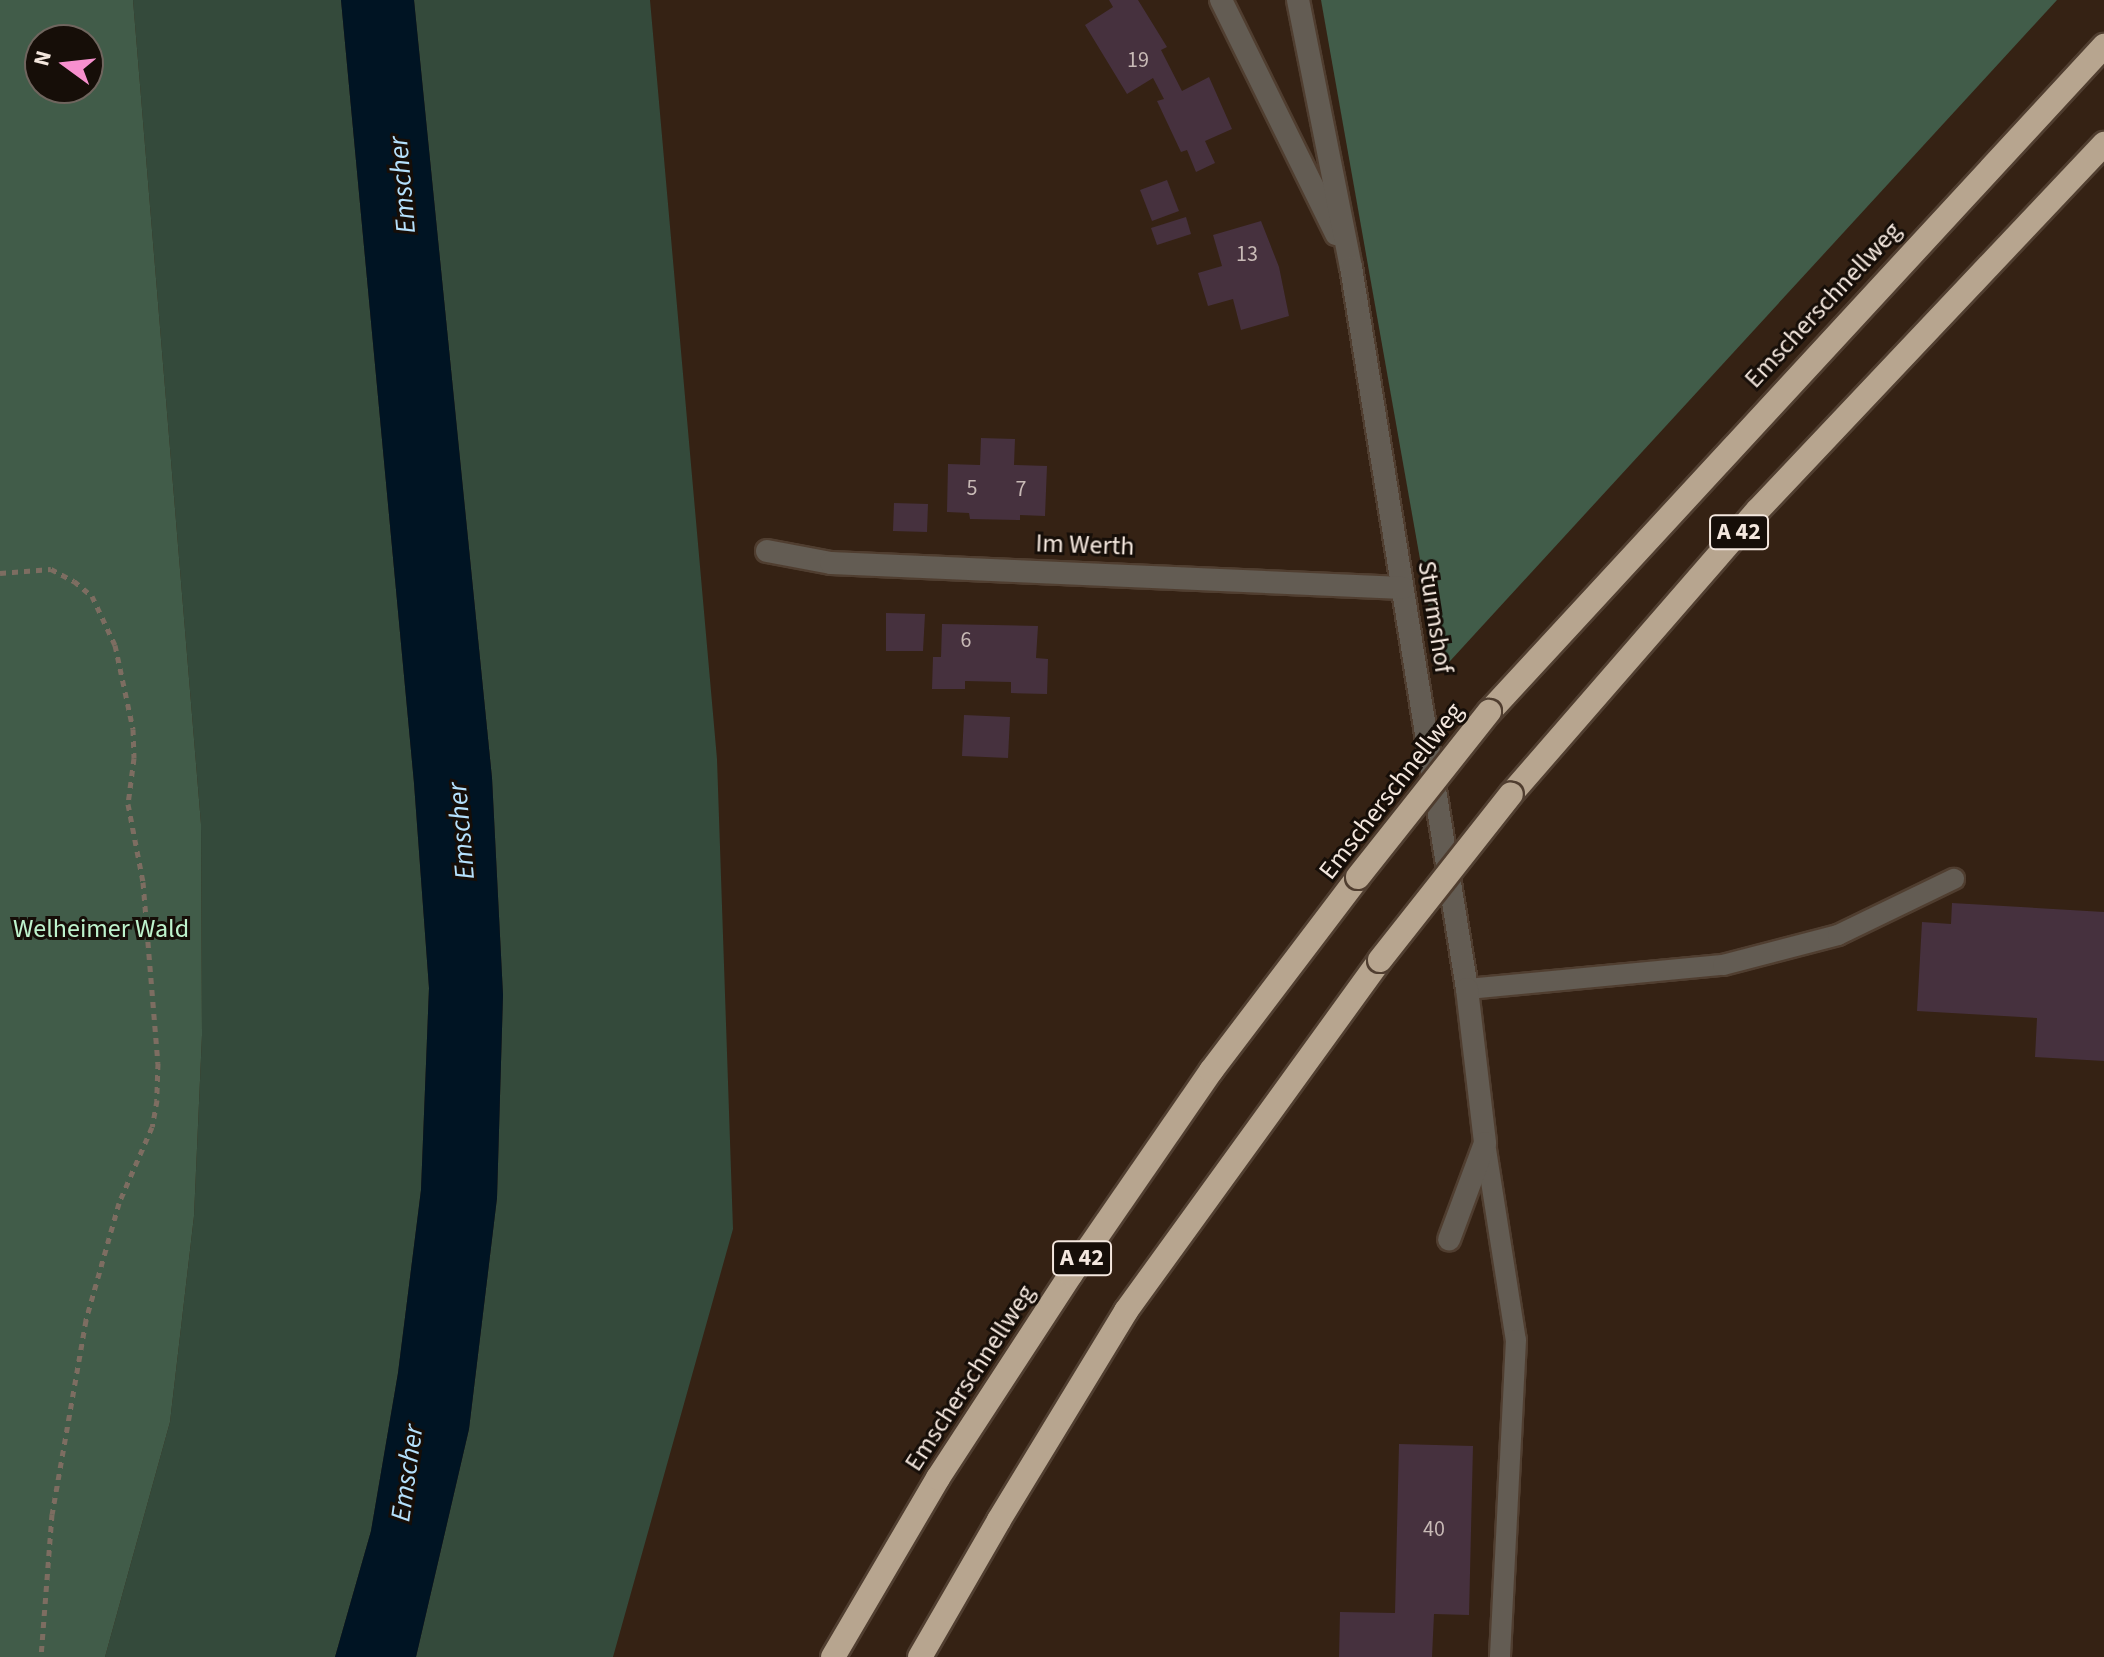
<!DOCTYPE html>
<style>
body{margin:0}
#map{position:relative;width:2104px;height:1657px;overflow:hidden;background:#352214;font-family:"Source Sans 3",sans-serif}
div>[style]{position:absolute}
.green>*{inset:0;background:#344a3b}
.forest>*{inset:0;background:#415c49}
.water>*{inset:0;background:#001423}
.building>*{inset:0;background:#46313e}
.path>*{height:5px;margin-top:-2.5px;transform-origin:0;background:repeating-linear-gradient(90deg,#7d6d61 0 6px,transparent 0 12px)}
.roads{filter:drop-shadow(2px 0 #503e30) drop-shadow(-2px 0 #503e30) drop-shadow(0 2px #503e30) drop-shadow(0 -2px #503e30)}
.service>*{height:20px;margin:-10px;padding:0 10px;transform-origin:10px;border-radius:10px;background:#635c53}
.minor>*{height:22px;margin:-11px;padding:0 11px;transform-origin:11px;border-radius:11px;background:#635c53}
.motorway>*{height:24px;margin:-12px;padding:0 12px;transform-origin:12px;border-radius:12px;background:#b7a58f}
.bridges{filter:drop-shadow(2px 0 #503e30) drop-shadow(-2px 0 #503e30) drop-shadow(0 2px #503e30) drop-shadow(0 -2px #503e30)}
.motorway-bridge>*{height:24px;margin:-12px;padding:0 12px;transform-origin:12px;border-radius:12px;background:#b7a58f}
span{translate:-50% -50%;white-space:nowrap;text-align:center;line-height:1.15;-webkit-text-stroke:6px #160e08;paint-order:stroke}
.number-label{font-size:22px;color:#c8bab6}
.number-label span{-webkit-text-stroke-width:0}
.shield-label span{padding:2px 6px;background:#160e08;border:2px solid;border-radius:6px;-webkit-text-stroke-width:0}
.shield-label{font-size:24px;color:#f4e7de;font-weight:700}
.street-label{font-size:26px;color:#f4e7de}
.park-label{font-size:26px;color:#bef3cd}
.water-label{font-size:28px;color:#b5e1fd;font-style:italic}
.north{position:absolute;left:24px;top:24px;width:80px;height:80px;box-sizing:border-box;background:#160e08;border:2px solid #6f655e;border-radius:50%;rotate:285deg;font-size:22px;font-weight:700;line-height:32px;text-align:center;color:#f4e7de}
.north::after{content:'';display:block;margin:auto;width:28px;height:36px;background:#f790ce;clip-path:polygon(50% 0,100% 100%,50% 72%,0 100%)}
</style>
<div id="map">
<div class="green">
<i style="clip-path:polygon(133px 0,341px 0,414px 783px,429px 988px,421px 1190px,398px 1373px,371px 1531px,335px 1657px,105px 1657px,170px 1422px,194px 1216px,202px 1035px,201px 824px)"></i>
<i style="clip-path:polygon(414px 0,650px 0,717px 759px,733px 1229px,613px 1657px,416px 1657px,469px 1429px,497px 1198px,503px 995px,492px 778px)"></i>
</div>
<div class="forest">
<i style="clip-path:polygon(evenodd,0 0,133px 0,201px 824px,202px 1035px,194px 1216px,170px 1422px,105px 1657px,0 1657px,0 0,88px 40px,88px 88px,40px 88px,40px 40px,88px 40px)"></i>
<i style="clip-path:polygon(1321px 0,2057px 0,1440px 672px)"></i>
</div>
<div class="water">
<i style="clip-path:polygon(341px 0,414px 0,492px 778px,503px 995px,497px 1198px,469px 1429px,416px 1657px,335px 1657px,371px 1531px,398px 1373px,421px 1190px,429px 988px,414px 783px)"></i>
</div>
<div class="building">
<i style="clip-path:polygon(1109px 0,1138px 0,1167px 47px,1161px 50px,1182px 91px,1209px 77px,1232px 129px,1205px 141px,1215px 163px,1196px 172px,1187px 150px,1181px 152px,1157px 101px,1164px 99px,1153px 78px,1127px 94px,1085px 25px,1113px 7px)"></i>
<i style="clip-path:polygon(1167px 180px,1179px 211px,1152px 221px,1140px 190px)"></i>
<i style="clip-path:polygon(1186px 217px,1191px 234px,1157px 245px,1151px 228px)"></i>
<i style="clip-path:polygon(1261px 221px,1279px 267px,1289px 316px,1241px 330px,1233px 299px,1208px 306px,1198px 273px,1222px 266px,1213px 235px)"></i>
<i style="clip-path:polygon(981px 438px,1015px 439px,1014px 465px,1047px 466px,1045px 516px,1020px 515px,1020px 520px,970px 519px,969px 513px,947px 512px,948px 464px,980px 465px)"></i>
<i style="clip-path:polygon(894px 503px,928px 504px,927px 532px,893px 531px)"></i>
<i style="clip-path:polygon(886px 613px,925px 614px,923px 651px,886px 651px)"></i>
<i style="clip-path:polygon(942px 624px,1038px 626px,1036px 658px,1048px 659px,1047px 694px,1011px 693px,1011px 682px,965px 681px,965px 689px,932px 689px,933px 657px,941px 657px)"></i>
<i style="clip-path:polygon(964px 715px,1010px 717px,1008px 758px,962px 756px)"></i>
<i style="clip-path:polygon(1952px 903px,2104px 912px,2104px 1061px,2035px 1057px,2037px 1018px,1917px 1011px,1922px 922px,1951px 924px)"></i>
<i style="clip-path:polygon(1399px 1444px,1473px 1446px,1469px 1615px,1434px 1614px,1432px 1657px,1339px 1657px,1340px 1612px,1395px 1613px)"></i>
</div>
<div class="path">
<i style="left:0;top:573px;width:51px;rotate:-4.5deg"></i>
<i style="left:51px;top:569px;width:26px;rotate:28deg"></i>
<i style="left:74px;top:581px;width:23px;rotate:40deg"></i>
<i style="left:92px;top:596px;width:54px;rotate:64.9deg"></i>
<i style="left:115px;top:645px;width:86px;rotate:77.9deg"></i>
<i style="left:133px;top:729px;width:29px;rotate:88deg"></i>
<i style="left:134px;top:758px;width:46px;rotate:97.4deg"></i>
<i style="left:128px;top:804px;width:79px;rotate:79.1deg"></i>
<i style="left:143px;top:882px;width:182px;rotate:85.3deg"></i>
<i style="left:158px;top:1063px;width:37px;rotate:92deg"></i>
<i style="left:157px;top:1100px;width:27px;rotate:100deg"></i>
<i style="left:152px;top:1127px;width:83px;rotate:113.5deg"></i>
<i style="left:119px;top:1203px;width:122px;rotate:105.8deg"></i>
<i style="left:86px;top:1320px;width:197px;rotate:99.9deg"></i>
<i style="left:52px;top:1514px;width:143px;rotate:94.4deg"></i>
</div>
<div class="roads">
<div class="service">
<i style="left:1467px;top:989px;width:257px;rotate:-5.4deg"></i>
<i style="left:1723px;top:965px;width:119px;rotate:-14.6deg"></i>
<i style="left:1838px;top:935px;width:129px;rotate:-25.8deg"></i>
<i style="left:1485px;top:1143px;width:199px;rotate:81.1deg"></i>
<i style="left:1516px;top:1340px;width:317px;rotate:92.9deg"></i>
</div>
<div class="minor">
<i style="left:1221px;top:0;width:261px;rotate:63.8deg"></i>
<i style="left:1298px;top:0;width:272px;rotate:78.8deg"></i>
<i style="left:1351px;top:267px;width:731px;rotate:80.87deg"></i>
<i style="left:1467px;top:989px;width:155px;rotate:83.3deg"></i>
<i style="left:1485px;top:1143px;width:103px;rotate:110.4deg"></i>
<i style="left:767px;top:551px;width:65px;rotate:10.6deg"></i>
<i style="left:831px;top:563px;width:572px;rotate:2.51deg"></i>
</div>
<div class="motorway">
<i style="left:1489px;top:712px;width:907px;rotate:-47.28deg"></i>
<i style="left:1511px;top:794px;width:376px;rotate:-49deg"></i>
<i style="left:1758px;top:510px;width:504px;rotate:-46.61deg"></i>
<i style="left:833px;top:1657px;width:208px;rotate:-59.6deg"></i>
<i style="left:938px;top:1478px;width:244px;rotate:-56.9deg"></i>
<i style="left:1071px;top:1274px;width:247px;rotate:-55.4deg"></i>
<i style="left:1211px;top:1071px;width:243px;rotate:-52.8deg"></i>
<i style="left:920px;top:1657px;width:158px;rotate:-60deg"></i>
<i style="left:999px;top:1520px;width:245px;rotate:-58.7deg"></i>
<i style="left:1126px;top:1311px;width:433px;rotate:-54.1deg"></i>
</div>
</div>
<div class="bridges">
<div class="motorway-bridge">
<i style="left:1358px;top:877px;width:211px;rotate:-51.6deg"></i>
<i style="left:1380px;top:960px;width:211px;rotate:-51.7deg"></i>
</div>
</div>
<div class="number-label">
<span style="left:1138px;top:61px">19</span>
<span style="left:1247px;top:255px">13</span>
<span style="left:972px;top:489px">5</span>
<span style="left:1021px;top:490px">7</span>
<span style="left:966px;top:641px">6</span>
<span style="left:1434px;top:1530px">40</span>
</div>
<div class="shield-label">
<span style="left:1739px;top:532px">A 42</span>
<span style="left:1082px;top:1258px">A 42</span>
</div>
<div class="street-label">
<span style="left:1823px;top:305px;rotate:-47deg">Emscherschnellweg</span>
<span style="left:1085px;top:545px;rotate:2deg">Im Werth</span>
<span style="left:1435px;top:617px;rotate:81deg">Sturmshof</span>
<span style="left:1391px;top:791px;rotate:-52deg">Emscherschnellweg</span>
<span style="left:970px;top:1378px;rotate:-57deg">Emscherschnellweg</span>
</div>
<div class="park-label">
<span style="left:101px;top:929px">Welheimer Wald</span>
</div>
<div class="water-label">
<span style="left:402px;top:185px;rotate:-95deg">Emscher</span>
<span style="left:461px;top:831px;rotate:-95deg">Emscher</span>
<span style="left:407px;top:1473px;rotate:-82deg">Emscher</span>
</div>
<div class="north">N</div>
</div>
